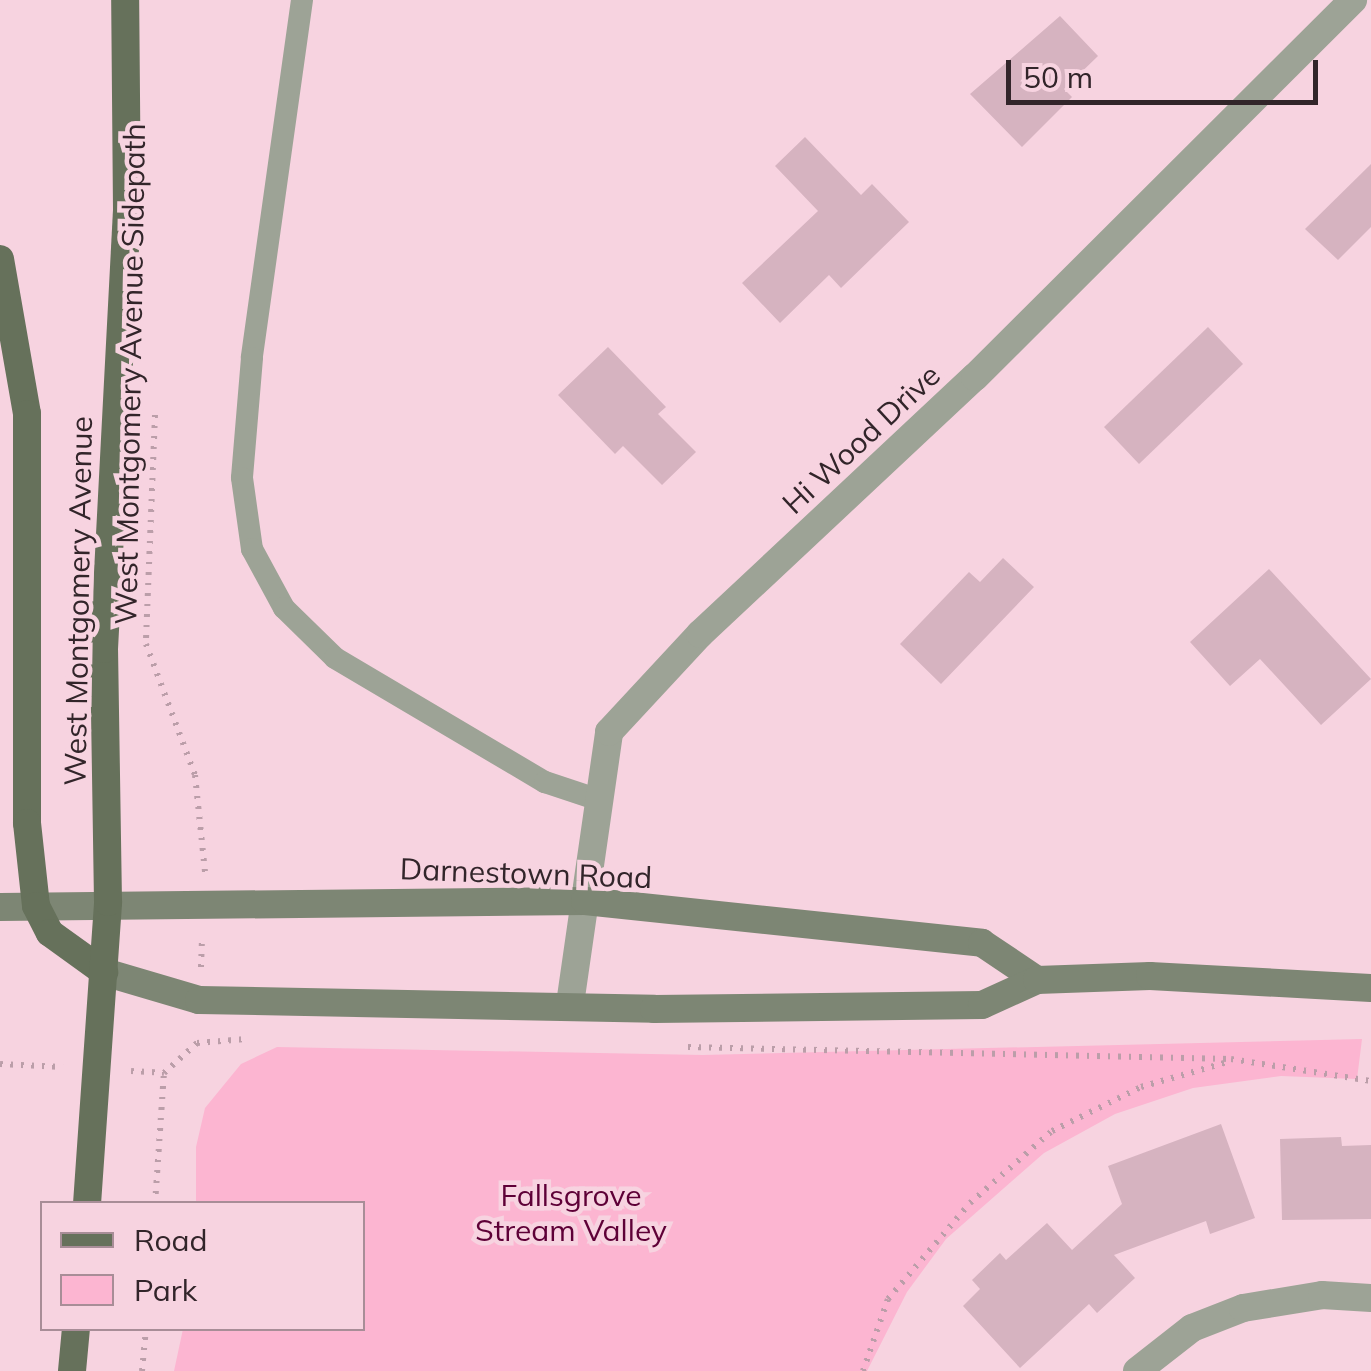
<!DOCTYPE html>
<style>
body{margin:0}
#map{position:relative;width:1371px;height:1371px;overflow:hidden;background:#f7d3e0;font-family:Mulish,sans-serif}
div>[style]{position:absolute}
.green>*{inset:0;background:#fcb5d1}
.building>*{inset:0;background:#d6b3c0}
.path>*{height:6px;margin-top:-3px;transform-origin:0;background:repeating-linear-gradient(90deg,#bb9ea9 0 2.5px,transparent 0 10.5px)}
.service>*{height:22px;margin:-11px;padding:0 11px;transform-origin:11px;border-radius:11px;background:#9da396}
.minor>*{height:28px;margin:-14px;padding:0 14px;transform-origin:14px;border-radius:14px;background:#9da396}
.secondary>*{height:28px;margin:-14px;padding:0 14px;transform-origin:14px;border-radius:14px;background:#7d8674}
.primary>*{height:28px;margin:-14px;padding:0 14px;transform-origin:14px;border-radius:14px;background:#66715b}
span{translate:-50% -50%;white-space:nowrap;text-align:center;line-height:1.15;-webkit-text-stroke:9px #f7d3e0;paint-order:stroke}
.street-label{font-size:30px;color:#32252a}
.park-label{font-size:30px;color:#5e0037}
.legend{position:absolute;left:40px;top:1201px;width:325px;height:130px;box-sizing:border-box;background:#f7d3e0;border:2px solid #a88d97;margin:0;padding:12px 18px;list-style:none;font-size:30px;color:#32252a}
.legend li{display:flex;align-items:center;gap:20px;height:50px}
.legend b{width:50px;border:2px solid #a88d97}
.scale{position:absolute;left:1006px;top:60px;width:312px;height:45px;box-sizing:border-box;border:5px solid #32252a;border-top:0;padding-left:12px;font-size:30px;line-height:35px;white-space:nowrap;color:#32252a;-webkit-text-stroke:8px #f7d3e0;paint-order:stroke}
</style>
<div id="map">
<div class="green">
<i style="clip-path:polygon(1362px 1039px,1357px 1079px,1281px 1076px,1193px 1088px,1115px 1114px,1044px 1153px,946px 1239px,907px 1292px,867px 1371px,174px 1371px,183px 1329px,362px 1328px,362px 1204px,196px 1203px,196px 1147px,205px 1108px,241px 1064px,277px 1047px,703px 1055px)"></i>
</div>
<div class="building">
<i style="clip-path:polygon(1060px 16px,1098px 56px,1064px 89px,1072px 97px,1022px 147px,970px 94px)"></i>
<i style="clip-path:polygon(805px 137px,861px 195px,872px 184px,909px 222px,841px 288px,829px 275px,780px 323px,742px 283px,818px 211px,775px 166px)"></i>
<i style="clip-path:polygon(1371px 164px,1371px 227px,1338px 260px,1305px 229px)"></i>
<i style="clip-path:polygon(1208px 327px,1243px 364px,1139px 464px,1104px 427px)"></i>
<i style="clip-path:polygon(608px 347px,666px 407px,658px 414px,696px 452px,662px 485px,623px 446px,615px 454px,558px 395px)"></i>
<i style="clip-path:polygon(1003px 558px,1034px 587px,941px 684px,900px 644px,969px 572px,980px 582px)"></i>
<i style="clip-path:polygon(1269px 569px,1371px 679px,1321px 725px,1260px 659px,1230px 686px,1190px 642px)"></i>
<i style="clip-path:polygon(1221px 1124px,1255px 1218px,1210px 1234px,1206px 1221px,1114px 1255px,1135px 1278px,1097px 1313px,1089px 1304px,1020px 1368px,963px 1306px,980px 1289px,972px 1280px,1000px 1253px,1006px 1260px,1047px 1223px,1072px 1250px,1122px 1204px,1108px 1166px)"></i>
<i style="clip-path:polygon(1341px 1137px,1342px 1146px,1371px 1145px,1371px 1219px,1282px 1220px,1280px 1139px)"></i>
</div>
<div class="path">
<i style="left:155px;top:415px;width:229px;rotate:92.3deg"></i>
<i style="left:146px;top:644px;width:140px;rotate:69.5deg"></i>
<i style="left:195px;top:775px;width:98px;rotate:84.1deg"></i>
<i style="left:201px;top:967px;width:28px;rotate:-88deg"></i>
<i style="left:197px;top:1043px;width:49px;rotate:-4.7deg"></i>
<i style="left:688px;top:1047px;width:543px;rotate:1.27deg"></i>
<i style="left:1231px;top:1059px;width:142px;rotate:8.9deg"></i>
<i style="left:0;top:1064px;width:63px;rotate:2.7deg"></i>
<i style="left:131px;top:1071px;width:33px;rotate:3deg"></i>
<i style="left:155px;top:1204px;width:131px;rotate:-86.1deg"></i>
<i style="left:164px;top:1073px;width:45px;rotate:-42.3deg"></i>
<i style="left:142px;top:1371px;width:43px;rotate:-84.7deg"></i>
<i style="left:863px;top:1371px;width:76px;rotate:-70.9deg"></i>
<i style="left:888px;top:1299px;width:126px;rotate:-49.5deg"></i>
<i style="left:970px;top:1203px;width:109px;rotate:-41.3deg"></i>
<i style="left:1052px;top:1131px;width:99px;rotate:-26.3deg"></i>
<i style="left:1141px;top:1087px;width:94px;rotate:-16.1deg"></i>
</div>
<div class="service">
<i style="left:302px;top:0;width:361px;rotate:98deg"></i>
<i style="left:252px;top:358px;width:120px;rotate:94.8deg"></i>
<i style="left:242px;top:478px;width:72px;rotate:82deg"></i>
<i style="left:252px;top:549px;width:67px;rotate:61.5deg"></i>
<i style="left:284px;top:608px;width:71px;rotate:44.4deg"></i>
<i style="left:335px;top:658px;width:244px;rotate:30.6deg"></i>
<i style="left:545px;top:782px;width:57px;rotate:18.4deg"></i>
</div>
<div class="minor">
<i style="left:570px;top:1004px;width:275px;rotate:-81.8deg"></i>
<i style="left:609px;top:732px;width:134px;rotate:-47.1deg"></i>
<i style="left:700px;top:634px;width:376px;rotate:-43.1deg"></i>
<i style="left:975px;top:377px;width:534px;rotate:-44.92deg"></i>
<i style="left:1137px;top:1371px;width:70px;rotate:-38deg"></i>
<i style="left:1192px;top:1328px;width:55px;rotate:-21.4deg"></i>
<i style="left:1243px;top:1308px;width:80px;rotate:-9.3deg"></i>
<i style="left:1322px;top:1295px;width:49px;rotate:3.5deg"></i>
</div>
<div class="secondary">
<i style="left:0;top:907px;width:585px;rotate:-0.59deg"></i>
<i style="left:585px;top:901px;width:399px;rotate:6deg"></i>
<i style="left:982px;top:943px;width:66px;rotate:33.9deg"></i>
<i style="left:104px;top:972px;width:99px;rotate:16.4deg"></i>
<i style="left:199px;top:1000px;width:455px;rotate:1.1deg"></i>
<i style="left:654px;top:1009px;width:328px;rotate:-0.7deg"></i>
<i style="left:982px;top:1005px;width:60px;rotate:-24.4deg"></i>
<i style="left:1037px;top:980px;width:113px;rotate:-2deg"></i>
<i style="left:1150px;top:976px;width:221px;rotate:3.1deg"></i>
</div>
<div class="primary">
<i style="left:0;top:259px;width:157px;rotate:80.1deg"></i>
<i style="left:27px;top:414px;width:409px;rotate:90deg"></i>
<i style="left:27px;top:823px;width:83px;rotate:83.8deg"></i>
<i style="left:36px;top:906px;width:30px;rotate:63deg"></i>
<i style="left:50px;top:933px;width:67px;rotate:35.8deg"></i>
<i style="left:87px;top:1204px;width:303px;rotate:-86deg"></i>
<i style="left:108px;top:902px;width:253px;rotate:-90.9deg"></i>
<i style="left:104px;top:649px;width:440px;rotate:-87deg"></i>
<i style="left:127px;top:210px;width:210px;rotate:-90.5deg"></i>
<i style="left:72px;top:1371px;width:43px;rotate:-84.7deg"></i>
</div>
<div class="street-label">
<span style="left:130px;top:374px;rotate:-89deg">West Montgomery Avenue Sidepath</span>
<span style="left:861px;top:439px;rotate:-43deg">Hi Wood Drive</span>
<span style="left:78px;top:601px;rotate:-89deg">West Montgomery Avenue</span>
<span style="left:526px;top:873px;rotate:2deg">Darnestown Road</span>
</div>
<div class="park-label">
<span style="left:571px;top:1212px">Fallsgrove<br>Stream Valley</span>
</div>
<ul class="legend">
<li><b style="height:12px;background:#66715b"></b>Road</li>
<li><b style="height:28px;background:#fcb5d1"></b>Park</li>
</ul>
<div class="scale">50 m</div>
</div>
